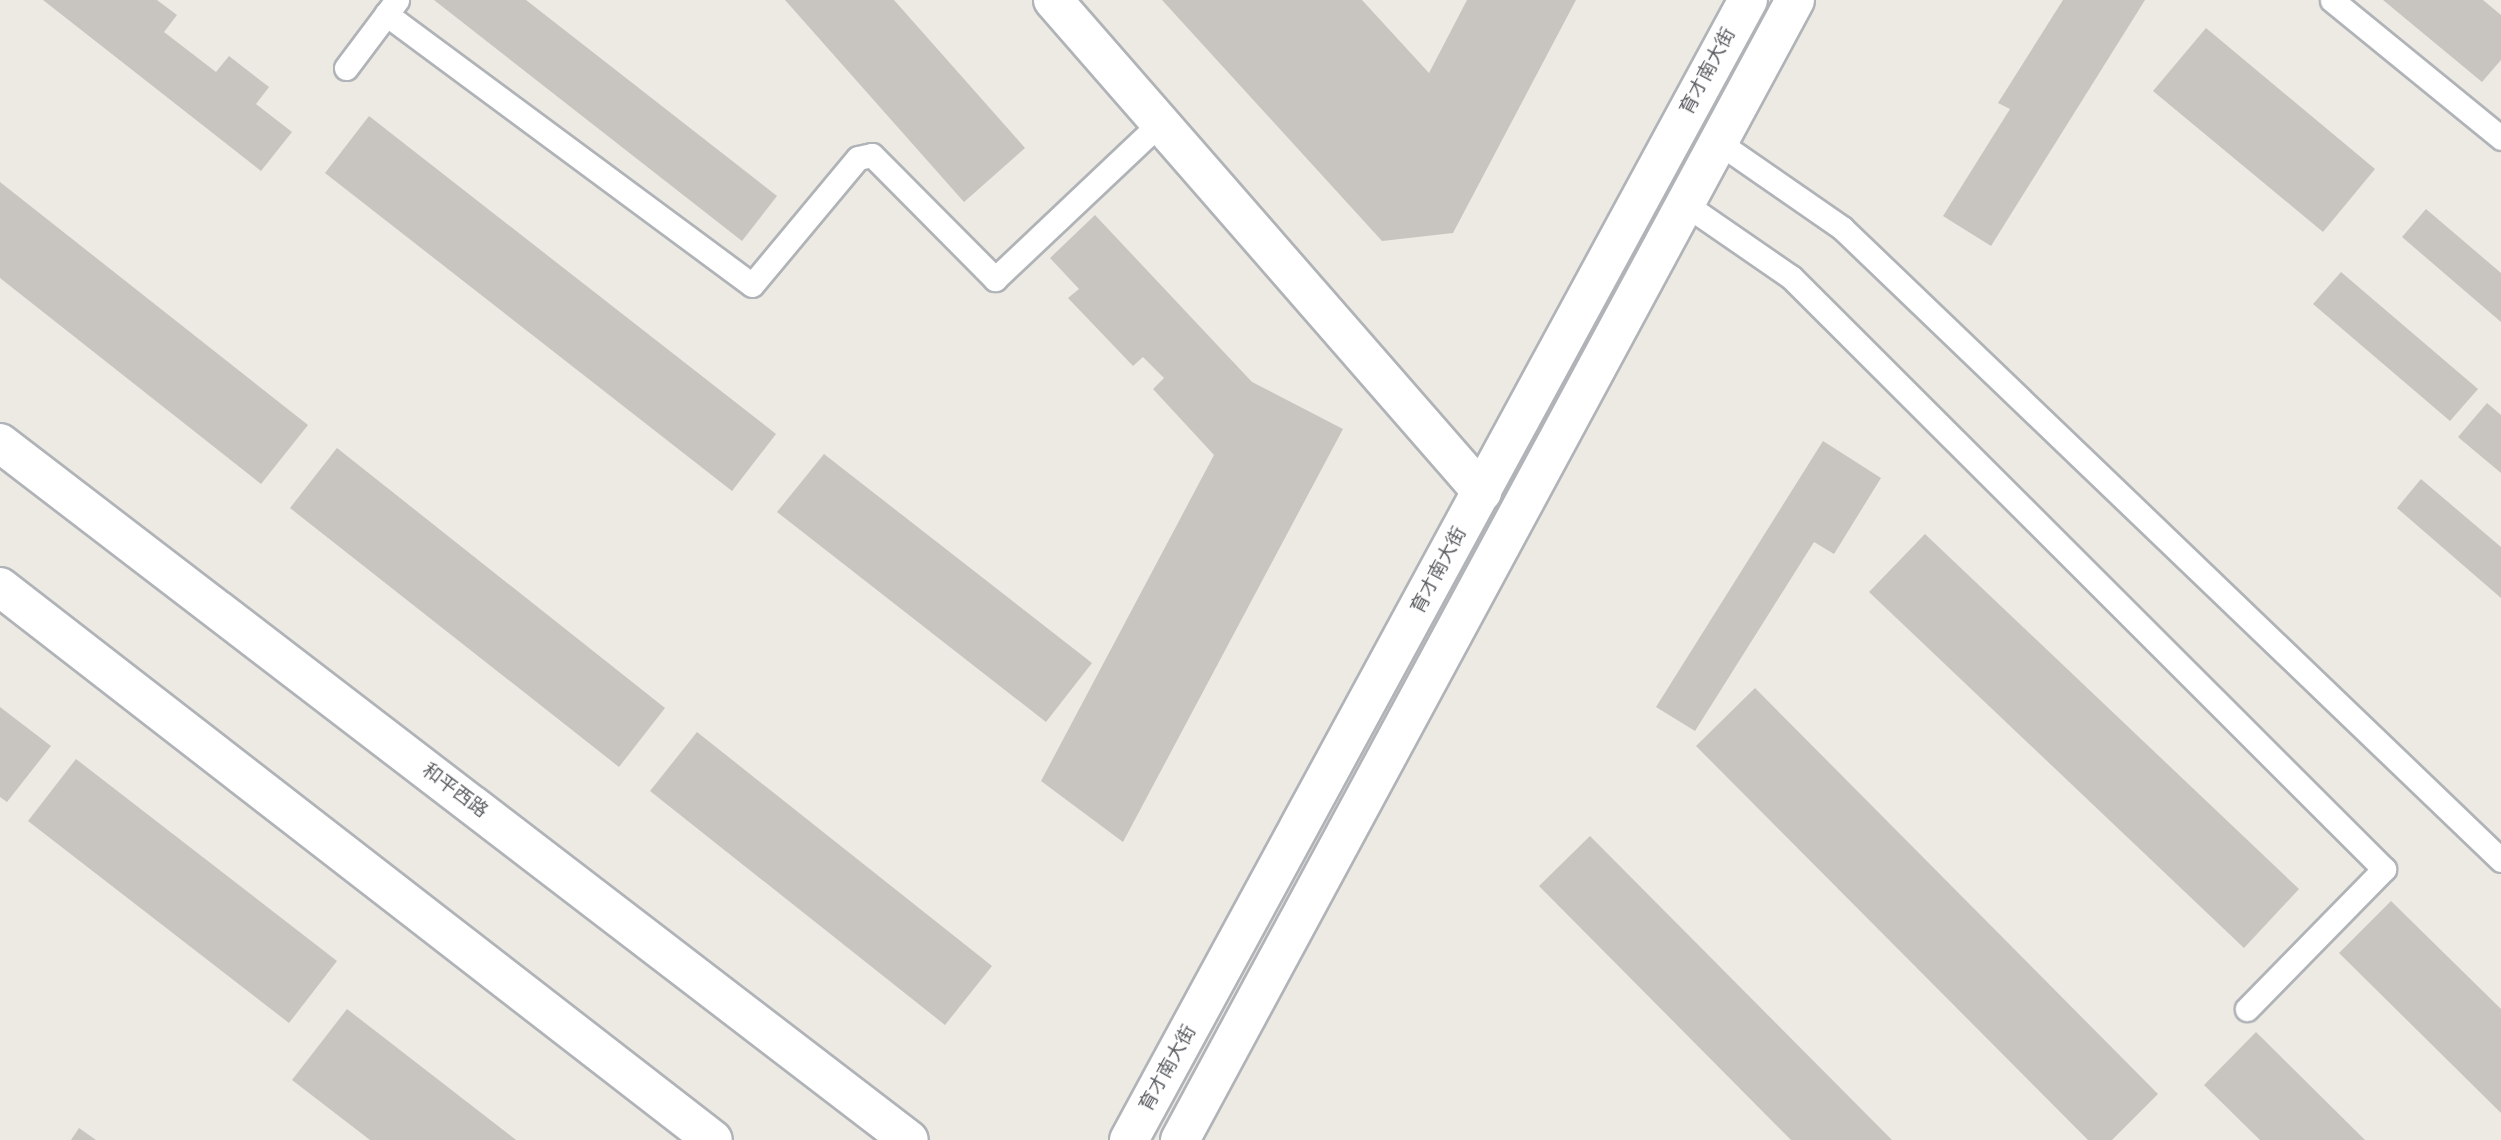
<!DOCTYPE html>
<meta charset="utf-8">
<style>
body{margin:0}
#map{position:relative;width:2501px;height:1140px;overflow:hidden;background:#eceae3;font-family:Overpass,"Noto Sans SC",sans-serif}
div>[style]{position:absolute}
.building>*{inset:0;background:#c8c5c0}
.roads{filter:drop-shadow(2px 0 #b0b3b7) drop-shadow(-2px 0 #b0b3b7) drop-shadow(0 2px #b0b3b7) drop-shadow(0 -2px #b0b3b7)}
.service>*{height:23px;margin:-11.5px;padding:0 11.5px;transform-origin:11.5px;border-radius:11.5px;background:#fff}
.minor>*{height:38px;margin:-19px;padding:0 19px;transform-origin:19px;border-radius:19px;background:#fff}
.secondary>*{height:38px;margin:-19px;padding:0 19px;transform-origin:19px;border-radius:19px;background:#fff}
span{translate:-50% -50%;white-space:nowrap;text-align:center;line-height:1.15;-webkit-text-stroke:6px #fff;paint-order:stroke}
.street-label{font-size:19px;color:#5b5e62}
</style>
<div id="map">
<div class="building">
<i style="clip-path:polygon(43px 0,157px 0,177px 15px,164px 32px,216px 72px,229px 56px,269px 87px,256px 104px,292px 132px,261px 171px)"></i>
<i style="clip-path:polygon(434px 0,526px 0,777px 196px,742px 241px)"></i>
<i style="clip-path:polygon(785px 0,894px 0,1025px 148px,964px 202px)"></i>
<i style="clip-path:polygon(1162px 0,1362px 0,1429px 73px,1467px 0,1576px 0,1453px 233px,1382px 241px)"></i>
<i style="clip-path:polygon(2063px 0,2145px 0,1991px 246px,1943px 216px,2010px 109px,1998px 103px)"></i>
<i style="clip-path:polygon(2383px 0,2483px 0,2501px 15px,2501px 60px,2482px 82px)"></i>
<i style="clip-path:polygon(2206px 28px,2375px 169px,2323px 232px,2153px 91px)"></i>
<i style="clip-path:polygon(369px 116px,776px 434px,732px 491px,325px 173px)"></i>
<i style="clip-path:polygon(0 182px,308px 425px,261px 484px,0 278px)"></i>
<i style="clip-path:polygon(2426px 209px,2501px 273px,2501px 322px,2402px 237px)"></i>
<i style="clip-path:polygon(1095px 215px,1252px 382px,1343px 429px,1123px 842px,1041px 781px,1214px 455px,1153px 389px,1164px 378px,1143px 357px,1133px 366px,1068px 298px,1079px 289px,1050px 258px)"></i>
<i style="clip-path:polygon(2341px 272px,2478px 389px,2450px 421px,2313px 304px)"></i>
<i style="clip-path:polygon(2487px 403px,2501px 415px,2501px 473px,2458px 437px)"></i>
<i style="clip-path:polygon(1823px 441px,1881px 478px,1834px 554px,1814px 542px,1695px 731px,1656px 707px)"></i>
<i style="clip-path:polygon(337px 448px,665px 708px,619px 767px,290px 508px)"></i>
<i style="clip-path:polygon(824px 454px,1092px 663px,1046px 722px,777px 512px)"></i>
<i style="clip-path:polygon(2421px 479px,2501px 547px,2501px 598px,2397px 508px)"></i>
<i style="clip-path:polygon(1925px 534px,2299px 889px,2244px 948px,1869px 592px)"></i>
<i style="clip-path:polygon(1755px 688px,2158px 1094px,2112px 1140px,2088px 1140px,1696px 746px)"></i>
<i style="clip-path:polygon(0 707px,51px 746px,7px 802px,0 797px)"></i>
<i style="clip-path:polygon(697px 732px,992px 966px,945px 1025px,650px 791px)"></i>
<i style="clip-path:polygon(76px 759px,337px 961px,289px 1023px,28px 821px)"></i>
<i style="clip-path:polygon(1590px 836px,1892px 1140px,1791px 1140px,1539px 886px)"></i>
<i style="clip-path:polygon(2391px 901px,2501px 1009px,2501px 1113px,2339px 953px)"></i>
<i style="clip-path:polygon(347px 1009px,516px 1140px,370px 1140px,292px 1080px)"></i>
<i style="clip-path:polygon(2256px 1032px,2365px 1140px,2260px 1140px,2204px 1085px)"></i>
<i style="clip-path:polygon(79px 1128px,96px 1140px,71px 1140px)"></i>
</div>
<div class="roads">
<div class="service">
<i style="left:2332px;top:0;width:218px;rotate:39.2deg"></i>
<i style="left:386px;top:14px;width:455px;rotate:36.5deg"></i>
<i style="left:752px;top:285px;width:165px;rotate:-50.2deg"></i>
<i style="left:858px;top:158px;width:14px;rotate:-12deg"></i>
<i style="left:872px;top:155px;width:175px;rotate:45.2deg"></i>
<i style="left:995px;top:279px;width:227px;rotate:-43.4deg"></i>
<i style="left:346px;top:68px;width:85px;rotate:-53.1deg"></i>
<i style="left:1718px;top:142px;width:151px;rotate:34.7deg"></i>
<i style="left:1842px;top:228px;width:913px;rotate:43.8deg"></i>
<i style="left:1685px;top:204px;width:129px;rotate:34.6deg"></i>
<i style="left:1791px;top:277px;width:838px;rotate:44.95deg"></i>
<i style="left:2384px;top:869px;width:196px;rotate:134.4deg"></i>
</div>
<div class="minor">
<i style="left:1053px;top:0;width:653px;rotate:48.91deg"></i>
</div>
<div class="secondary">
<i style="left:0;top:443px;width:1145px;rotate:37.48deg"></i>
<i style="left:0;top:587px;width:902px;rotate:37.8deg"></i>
<i style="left:1129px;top:1140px;width:1297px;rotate:-61.5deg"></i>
<i style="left:1180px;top:1140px;width:1295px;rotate:-61.65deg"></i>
</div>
</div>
<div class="street-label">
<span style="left:1709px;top:72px;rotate:-62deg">育才南大街</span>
<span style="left:1440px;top:571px;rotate:-62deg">育才南大街</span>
<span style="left:454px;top:792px;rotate:37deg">和平西路</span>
<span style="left:1169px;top:1069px;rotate:-61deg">育才南大街</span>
</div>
</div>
